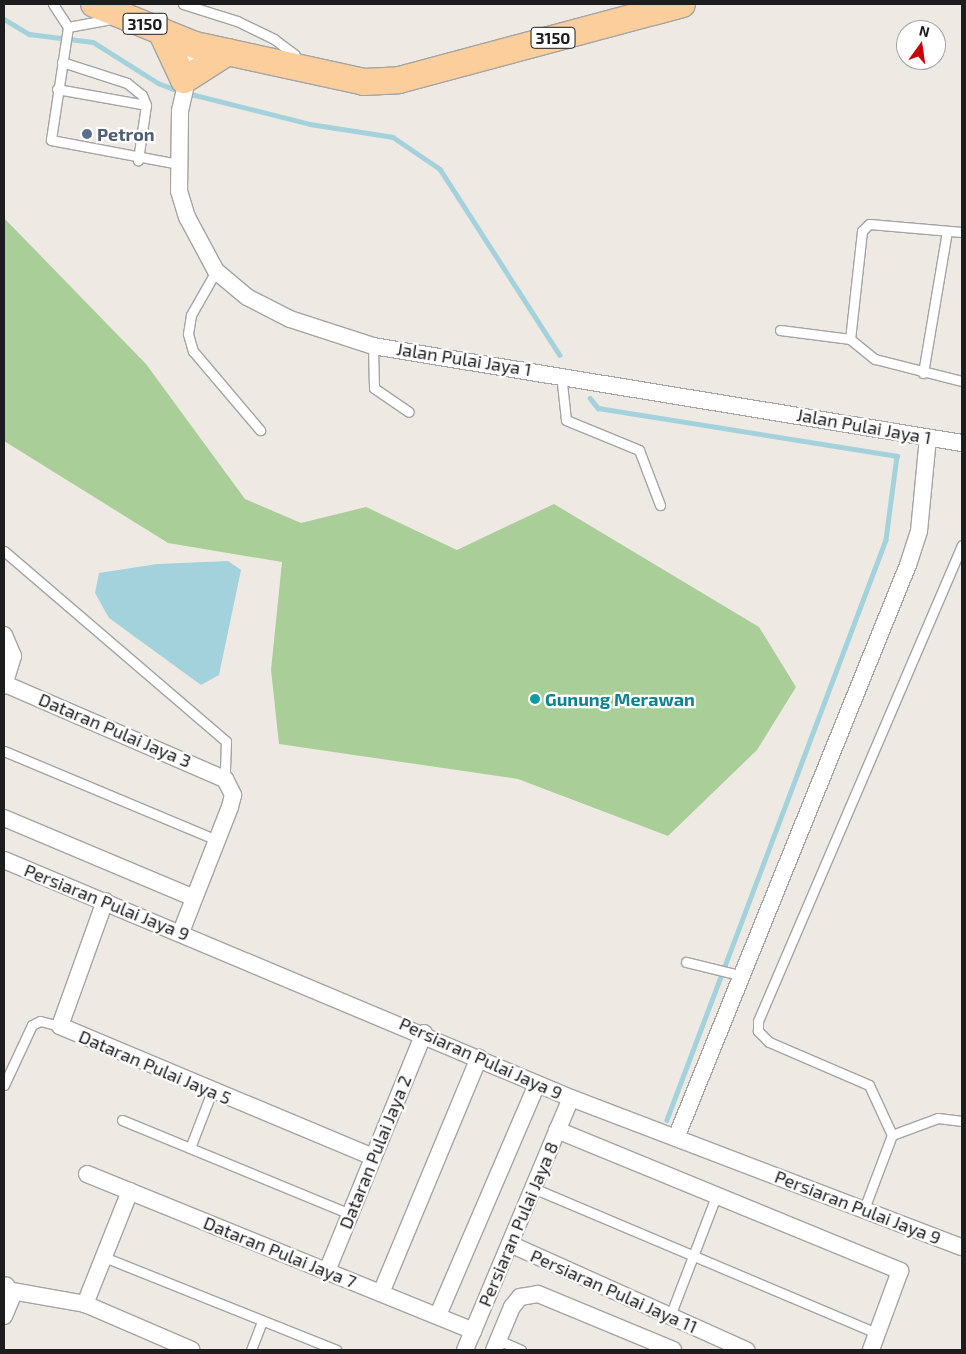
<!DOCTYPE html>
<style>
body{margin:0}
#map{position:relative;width:966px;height:1354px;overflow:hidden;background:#eeeae3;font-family:"Exo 2",sans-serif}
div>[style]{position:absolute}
.forest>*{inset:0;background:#aace98}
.water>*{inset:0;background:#a3d2dc}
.stream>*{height:4.5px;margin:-2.25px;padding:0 2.25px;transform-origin:2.25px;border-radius:2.25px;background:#a3d2dc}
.roads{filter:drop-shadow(1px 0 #a4a4a4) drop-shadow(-1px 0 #a4a4a4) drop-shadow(0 1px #a4a4a4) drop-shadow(0 -1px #a4a4a4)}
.lane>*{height:9px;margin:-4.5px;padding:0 4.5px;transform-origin:4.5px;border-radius:4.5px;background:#fff}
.street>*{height:16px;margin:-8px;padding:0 8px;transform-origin:8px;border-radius:8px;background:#fff}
.primary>*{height:26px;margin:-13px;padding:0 13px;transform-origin:13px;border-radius:13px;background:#fbce9b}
.dots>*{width:14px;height:14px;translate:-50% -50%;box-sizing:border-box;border:2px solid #fff;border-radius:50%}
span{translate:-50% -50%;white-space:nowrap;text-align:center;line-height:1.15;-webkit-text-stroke:4.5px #fff;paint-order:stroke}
.shield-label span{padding:1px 4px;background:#fff;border:1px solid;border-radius:4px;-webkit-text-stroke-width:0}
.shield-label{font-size:16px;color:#1d1d1d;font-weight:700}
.service-label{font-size:18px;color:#4e5e75;font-weight:700}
.left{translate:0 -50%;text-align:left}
.street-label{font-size:18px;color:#1d1d1d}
.culture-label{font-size:18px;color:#0d838f;font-weight:700}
.frame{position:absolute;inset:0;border:5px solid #1d1d1d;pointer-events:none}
.north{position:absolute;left:896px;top:20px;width:50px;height:50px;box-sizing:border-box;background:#fff;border:1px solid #a5a5a5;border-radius:50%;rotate:14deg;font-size:14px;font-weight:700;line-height:20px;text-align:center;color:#1d1d1d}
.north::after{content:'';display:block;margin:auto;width:18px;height:22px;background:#c9010a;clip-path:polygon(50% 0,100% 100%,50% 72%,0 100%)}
</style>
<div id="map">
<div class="forest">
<i style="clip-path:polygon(4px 218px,146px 364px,245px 499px,301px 523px,366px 507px,457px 550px,554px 504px,759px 627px,796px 687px,757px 750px,668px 836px,518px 779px,279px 744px,271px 670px,282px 562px,168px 543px,4px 441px)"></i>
</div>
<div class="water">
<i style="clip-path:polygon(228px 561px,241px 570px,219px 675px,201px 685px,109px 618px,95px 593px,99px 573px,157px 564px)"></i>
</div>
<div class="stream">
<i style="left:4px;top:19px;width:29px;rotate:31deg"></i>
<i style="left:29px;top:34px;width:64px;rotate:7.1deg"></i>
<i style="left:93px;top:42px;width:77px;rotate:32.2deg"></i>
<i style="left:158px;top:83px;width:22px;rotate:21deg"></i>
<i style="left:187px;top:93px;width:127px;rotate:14.1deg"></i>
<i style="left:310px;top:124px;width:84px;rotate:8.9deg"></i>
<i style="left:393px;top:137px;width:57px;rotate:34.2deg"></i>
<i style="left:440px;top:169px;width:221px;rotate:57.2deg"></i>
<i style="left:590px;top:398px;width:13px;rotate:51deg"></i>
<i style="left:598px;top:408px;width:303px;rotate:9.1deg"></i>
<i style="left:897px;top:456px;width:85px;rotate:97.5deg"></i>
<i style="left:886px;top:540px;width:620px;rotate:110.69deg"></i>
</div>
<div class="roads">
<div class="lane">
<i style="left:53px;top:4px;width:27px;rotate:57deg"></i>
<i style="left:68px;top:27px;width:44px;rotate:-10.5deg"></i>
<i style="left:183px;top:4px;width:57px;rotate:17.5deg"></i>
<i style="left:237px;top:21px;width:41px;rotate:25.9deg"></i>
<i style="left:274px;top:39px;width:26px;rotate:37deg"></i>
<i style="left:68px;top:27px;width:114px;rotate:98.6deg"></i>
<i style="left:51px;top:140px;width:129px;rotate:10.7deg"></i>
<i style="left:62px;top:62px;width:68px;rotate:17.9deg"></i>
<i style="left:127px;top:83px;width:19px;rotate:39deg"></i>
<i style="left:142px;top:95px;width:11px;rotate:68deg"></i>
<i style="left:146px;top:105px;width:56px;rotate:98.3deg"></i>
<i style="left:57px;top:89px;width:90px;rotate:10.2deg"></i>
<i style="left:962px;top:232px;width:93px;rotate:-175.1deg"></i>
<i style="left:869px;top:224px;width:10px;rotate:135deg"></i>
<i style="left:862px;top:231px;width:109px;rotate:96.3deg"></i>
<i style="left:850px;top:339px;width:32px;rotate:39deg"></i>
<i style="left:875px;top:359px;width:90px;rotate:14.2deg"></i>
<i style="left:216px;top:271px;width:51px;rotate:119.6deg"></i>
<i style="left:191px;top:315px;width:19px;rotate:99deg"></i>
<i style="left:188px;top:334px;width:18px;rotate:74deg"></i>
<i style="left:193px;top:351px;width:104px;rotate:49.7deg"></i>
<i style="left:780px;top:330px;width:71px;rotate:7.3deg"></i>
<i style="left:373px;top:346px;width:42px;rotate:88.6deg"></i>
<i style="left:374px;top:388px;width:42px;rotate:34.4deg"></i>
<i style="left:923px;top:373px;width:144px;rotate:-80.4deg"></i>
<i style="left:561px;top:374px;width:46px;rotate:83.8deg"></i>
<i style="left:566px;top:420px;width:79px;rotate:22.3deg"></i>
<i style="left:639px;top:450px;width:59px;rotate:69.1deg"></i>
<i style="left:4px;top:551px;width:292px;rotate:40.6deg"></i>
<i style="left:226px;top:741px;width:38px;rotate:92deg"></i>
<i style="left:4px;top:751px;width:231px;rotate:22.7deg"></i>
<i style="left:686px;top:962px;width:55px;rotate:13.8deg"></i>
<i style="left:4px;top:1085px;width:66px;rotate:-65deg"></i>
<i style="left:32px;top:1025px;width:9px;rotate:-27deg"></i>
<i style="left:40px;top:1021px;width:21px;rotate:14deg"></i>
<i style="left:122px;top:1120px;width:247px;rotate:22.4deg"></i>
<i style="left:892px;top:1135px;width:55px;rotate:-114.7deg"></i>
<i style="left:869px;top:1085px;width:109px;rotate:-156.7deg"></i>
<i style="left:769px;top:1042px;width:16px;rotate:-135deg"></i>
<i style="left:758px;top:1031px;width:10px;rotate:-90deg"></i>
<i style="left:758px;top:1021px;width:518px;rotate:-66.8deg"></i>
<i style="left:190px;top:1148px;width:61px;rotate:-68.9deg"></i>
<i style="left:533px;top:1188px;width:375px;rotate:22.9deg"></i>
<i style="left:864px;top:1209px;width:79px;rotate:-69.3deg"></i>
<i style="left:892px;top:1135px;width:49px;rotate:-20.3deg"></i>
<i style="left:938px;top:1118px;width:24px;rotate:7deg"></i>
<i style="left:104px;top:1257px;width:250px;rotate:21.8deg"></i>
<i style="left:670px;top:1316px;width:129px;rotate:-69deg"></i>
<i style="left:498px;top:1340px;width:25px;rotate:23deg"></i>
<i style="left:251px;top:1350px;width:30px;rotate:-69deg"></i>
</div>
<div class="street">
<i style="left:195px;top:45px;width:68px;rotate:102.8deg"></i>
<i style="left:180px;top:111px;width:80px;rotate:90.7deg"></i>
<i style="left:179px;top:191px;width:27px;rotate:73deg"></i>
<i style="left:187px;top:217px;width:61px;rotate:61.8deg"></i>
<i style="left:216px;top:271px;width:40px;rotate:40deg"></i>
<i style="left:247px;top:297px;width:48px;rotate:27.1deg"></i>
<i style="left:290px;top:319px;width:87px;rotate:18deg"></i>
<i style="left:373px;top:346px;width:597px;rotate:9.35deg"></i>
<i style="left:4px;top:635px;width:23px;rotate:67deg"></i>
<i style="left:13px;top:656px;width:31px;rotate:107deg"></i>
<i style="left:5px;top:684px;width:240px;rotate:23.4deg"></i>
<i style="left:225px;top:779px;width:18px;rotate:63deg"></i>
<i style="left:233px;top:795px;width:12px;rotate:104deg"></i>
<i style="left:230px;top:807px;width:134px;rotate:111.4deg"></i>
<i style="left:4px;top:818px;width:206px;rotate:22.8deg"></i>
<i style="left:4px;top:860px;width:615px;rotate:22.77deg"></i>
<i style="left:571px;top:1098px;width:418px;rotate:20.9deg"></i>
<i style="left:105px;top:901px;width:133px;rotate:109.8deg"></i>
<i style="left:60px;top:1026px;width:339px;rotate:22.7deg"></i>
<i style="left:557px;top:1130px;width:371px;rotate:22.3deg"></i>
<i style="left:900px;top:1271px;width:84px;rotate:110.2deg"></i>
<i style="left:676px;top:1138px;width:618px;rotate:-67.96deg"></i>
<i style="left:908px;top:565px;width:36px;rotate:-72deg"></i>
<i style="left:919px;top:531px;width:94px;rotate:-84.5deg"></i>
<i style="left:87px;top:1174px;width:417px;rotate:22.1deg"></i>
<i style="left:130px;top:1191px;width:122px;rotate:111.7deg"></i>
<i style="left:85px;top:1304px;width:116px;rotate:23.3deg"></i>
<i style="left:510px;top:1244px;width:259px;rotate:24.2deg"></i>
<i style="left:327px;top:1271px;width:257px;rotate:-67.8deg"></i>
<i style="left:12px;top:1291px;width:74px;rotate:10.1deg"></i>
<i style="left:381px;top:1293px;width:255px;rotate:-67.4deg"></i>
<i style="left:438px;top:1315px;width:251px;rotate:-66.8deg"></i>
<i style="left:4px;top:1316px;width:21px;rotate:-67deg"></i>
<i style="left:12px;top:1297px;width:13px;rotate:-117deg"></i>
<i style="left:465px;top:1350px;width:273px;rotate:-67.2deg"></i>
<i style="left:494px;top:1350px;width:47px;rotate:-67.3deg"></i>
<i style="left:512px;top:1307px;width:13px;rotate:-51deg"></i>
<i style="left:520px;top:1297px;width:18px;rotate:-9deg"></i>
<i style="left:538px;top:1294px;width:146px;rotate:22.5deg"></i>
</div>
<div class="primary">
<i style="left:94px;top:4px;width:109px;rotate:22.1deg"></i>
<i style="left:195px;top:45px;width:173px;rotate:12.3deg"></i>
<i style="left:364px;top:82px;width:35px;rotate:-3deg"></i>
<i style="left:399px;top:80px;width:293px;rotate:-15deg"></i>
<i style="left:161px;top:31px;width:54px;rotate:64.9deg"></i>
<i style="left:184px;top:80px;width:52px;rotate:-32.5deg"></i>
</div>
</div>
<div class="dots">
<i style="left:87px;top:134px;background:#5c6f8a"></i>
<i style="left:535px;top:699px;background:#0f9aa8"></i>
</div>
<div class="shield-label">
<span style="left:145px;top:24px">3150</span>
<span style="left:553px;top:38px">3150</span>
</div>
<div class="service-label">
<span class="left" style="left:97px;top:134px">Petron</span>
</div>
<div class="street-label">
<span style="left:464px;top:359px;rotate:9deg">Jalan Pulai Jaya 1</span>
<span style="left:864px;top:426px;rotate:10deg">Jalan Pulai Jaya 1</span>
<span style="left:115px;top:730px;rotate:23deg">Dataran Pulai Jaya 3</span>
<span style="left:107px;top:902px;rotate:22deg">Persiaran Pulai Jaya 9</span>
<span style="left:481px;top:1058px;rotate:24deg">Persiaran Pulai Jaya 9</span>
<span style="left:155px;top:1067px;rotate:23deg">Dataran Pulai Jaya 5</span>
<span style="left:375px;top:1152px;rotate:-68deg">Dataran Pulai Jaya 2</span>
<span style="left:858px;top:1207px;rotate:21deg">Persiaran Pulai Jaya 9</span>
<span style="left:518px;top:1224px;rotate:-67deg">Persiaran Pulai Jaya 8</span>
<span style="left:280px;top:1252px;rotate:22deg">Dataran Pulai Jaya 7</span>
<span style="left:614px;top:1291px;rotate:24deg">Persiaran Pulai Jaya 11</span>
</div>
<div class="culture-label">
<span class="left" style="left:545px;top:699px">Gunung Merawan</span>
</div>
<div class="frame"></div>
<div class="north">N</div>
</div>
